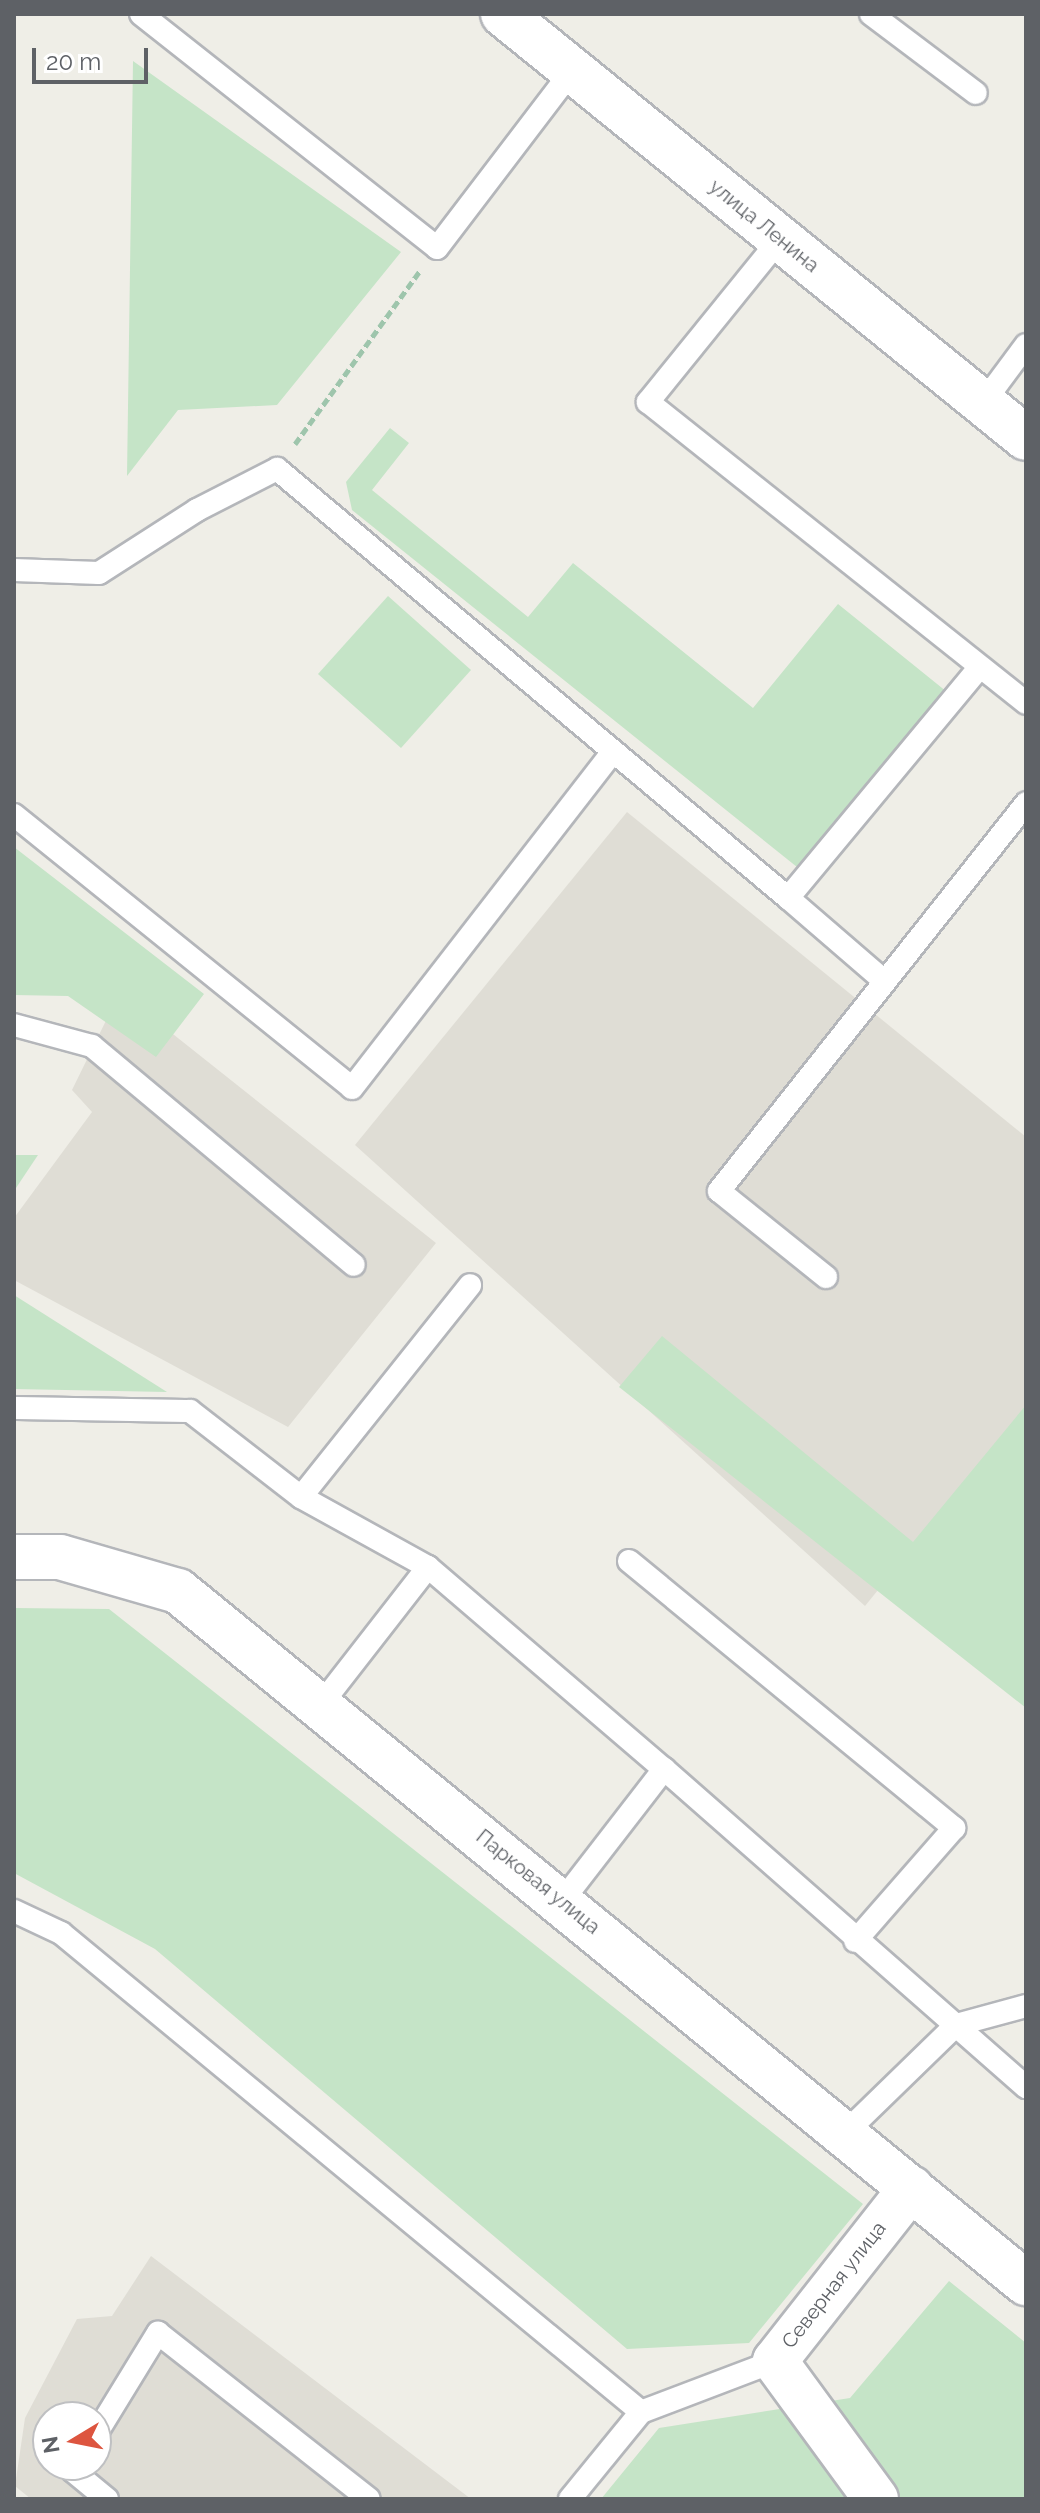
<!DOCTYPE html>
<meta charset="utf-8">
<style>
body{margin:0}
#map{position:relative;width:1040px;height:2513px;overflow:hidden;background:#efeee7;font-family:Raleway,sans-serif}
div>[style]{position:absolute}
.education>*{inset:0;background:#dfddd5}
.green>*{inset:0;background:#c5e4c7}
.path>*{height:5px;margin-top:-2.5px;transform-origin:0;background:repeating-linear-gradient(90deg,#9ec5ac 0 8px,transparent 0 12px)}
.roads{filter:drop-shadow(2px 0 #b4b6ba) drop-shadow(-2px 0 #b4b6ba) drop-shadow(0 2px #b4b6ba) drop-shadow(0 -2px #b4b6ba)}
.lane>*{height:22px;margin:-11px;padding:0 11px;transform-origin:11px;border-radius:11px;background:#fff}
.street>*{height:44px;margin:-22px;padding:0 22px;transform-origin:22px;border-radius:22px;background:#fff}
.secondary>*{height:44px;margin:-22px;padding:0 22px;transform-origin:22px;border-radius:22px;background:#fff}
span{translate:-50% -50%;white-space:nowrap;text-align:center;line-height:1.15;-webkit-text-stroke:7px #fff;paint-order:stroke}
.street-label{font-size:20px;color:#5e6166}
.frame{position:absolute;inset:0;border:16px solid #5e6166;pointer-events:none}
.north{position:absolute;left:32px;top:2401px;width:80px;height:80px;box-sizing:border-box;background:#fff;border:2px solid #bfc0c2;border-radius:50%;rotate:260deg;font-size:22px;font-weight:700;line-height:32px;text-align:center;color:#5e6166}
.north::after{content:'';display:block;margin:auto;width:28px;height:36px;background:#dd553f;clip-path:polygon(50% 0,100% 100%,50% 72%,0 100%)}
.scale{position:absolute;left:32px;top:48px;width:116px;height:36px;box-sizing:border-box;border:4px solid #5e6166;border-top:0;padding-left:10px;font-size:24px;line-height:28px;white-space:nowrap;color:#5e6166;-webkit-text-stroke:6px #fff;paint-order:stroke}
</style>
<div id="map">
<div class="education">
<i style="clip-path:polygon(627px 812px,1026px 1137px,1026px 1408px,865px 1606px,355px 1145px)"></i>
<i style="clip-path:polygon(120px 992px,436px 1243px,288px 1427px,14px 1280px,14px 1218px,92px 1112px,72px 1090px)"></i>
<i style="clip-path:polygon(evenodd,151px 2256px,471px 2499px,31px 2499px,15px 2486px,25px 2418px,77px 2319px,112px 2316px,151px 2256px,48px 2417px,96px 2417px,96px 2465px,48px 2465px,48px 2417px)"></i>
</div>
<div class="green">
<i style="clip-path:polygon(133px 61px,401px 252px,277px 405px,178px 410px,127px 476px)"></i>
<i style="clip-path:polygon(390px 428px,409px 443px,372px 490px,528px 617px,573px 563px,753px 708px,838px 604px,947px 692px,802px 871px,352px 510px,346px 482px)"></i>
<i style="clip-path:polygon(388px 596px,471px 670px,401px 748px,318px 674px)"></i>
<i style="clip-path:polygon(14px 847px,204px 994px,156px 1057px,68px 996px,14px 995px)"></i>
<i style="clip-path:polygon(14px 1155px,38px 1155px,14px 1191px)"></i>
<i style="clip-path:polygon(14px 1295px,167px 1392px,14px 1389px)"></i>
<i style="clip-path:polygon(662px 1336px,913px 1542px,1026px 1405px,1026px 1708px,619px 1387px)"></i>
<i style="clip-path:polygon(14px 1608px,109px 1609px,863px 2204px,749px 2343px,627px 2349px,155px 1949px,14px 1873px)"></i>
<i style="clip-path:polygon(949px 2281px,1026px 2343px,1026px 2499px,601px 2499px,659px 2428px,850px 2398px)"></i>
</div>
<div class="path">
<i style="left:295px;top:444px;width:213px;rotate:-54.2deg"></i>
</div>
<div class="roads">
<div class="lane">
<i style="left:141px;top:14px;width:377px;rotate:38.3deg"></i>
<i style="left:437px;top:248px;width:223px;rotate:-52.7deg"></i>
<i style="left:871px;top:14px;width:131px;rotate:37deg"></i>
<i style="left:780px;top:239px;width:210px;rotate:129deg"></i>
<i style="left:648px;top:402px;width:483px;rotate:38.5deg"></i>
<i style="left:983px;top:403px;width:72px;rotate:-53.4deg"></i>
<i style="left:14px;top:570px;width:85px;rotate:2deg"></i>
<i style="left:99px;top:573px;width:117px;rotate:-32.7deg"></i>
<i style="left:197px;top:510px;width:90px;rotate:-27.1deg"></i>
<i style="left:277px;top:469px;width:667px;rotate:40.01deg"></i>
<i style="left:14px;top:815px;width:434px;rotate:38.9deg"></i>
<i style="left:352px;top:1088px;width:426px;rotate:-52.2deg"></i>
<i style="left:882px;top:979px;width:124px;rotate:-139.2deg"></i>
<i style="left:788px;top:898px;width:300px;rotate:-50.3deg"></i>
<i style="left:14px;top:1025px;width:81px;rotate:15.1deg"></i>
<i style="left:92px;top:1046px;width:341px;rotate:39.9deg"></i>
<i style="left:826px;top:1277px;width:137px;rotate:-141.2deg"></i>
<i style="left:719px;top:1191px;width:495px;rotate:-51.6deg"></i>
<i style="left:14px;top:1408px;width:176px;rotate:1deg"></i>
<i style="left:190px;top:1411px;width:140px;rotate:37.8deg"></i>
<i style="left:301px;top:1497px;width:145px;rotate:28.9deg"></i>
<i style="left:428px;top:1567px;width:172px;rotate:127.9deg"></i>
<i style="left:301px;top:1497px;width:271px;rotate:-51.4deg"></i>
<i style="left:629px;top:1561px;width:421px;rotate:39.4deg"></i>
<i style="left:954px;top:1828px;width:150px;rotate:131.2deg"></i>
<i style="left:428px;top:1567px;width:311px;rotate:40.6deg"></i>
<i style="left:562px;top:1901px;width:167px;rotate:-52.3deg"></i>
<i style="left:664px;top:1769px;width:482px;rotate:41.3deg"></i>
<i style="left:14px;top:1911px;width:52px;rotate:25.1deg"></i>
<i style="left:61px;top:1933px;width:752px;rotate:39.55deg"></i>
<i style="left:641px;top:2412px;width:143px;rotate:-20.8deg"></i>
<i style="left:844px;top:2134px;width:156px;rotate:-44.2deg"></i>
<i style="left:956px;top:2025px;width:73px;rotate:-15.2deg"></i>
<i style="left:96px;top:2434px;width:119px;rotate:-58.5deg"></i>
<i style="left:158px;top:2333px;width:268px;rotate:38.2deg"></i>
<i style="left:77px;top:2465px;width:7px;rotate:124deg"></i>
<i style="left:73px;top:2471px;width:44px;rotate:39.5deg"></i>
<i style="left:570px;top:2499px;width:112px;rotate:-50.8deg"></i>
</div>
<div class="street">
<i style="left:876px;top:2499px;width:171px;rotate:-126.2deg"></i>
<i style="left:775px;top:2361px;width:220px;rotate:-51.8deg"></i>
</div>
<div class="secondary">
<i style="left:503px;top:14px;width:673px;rotate:39.03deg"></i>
<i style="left:14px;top:1557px;width:46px"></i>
<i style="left:60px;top:1557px;width:123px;rotate:16.1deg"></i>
<i style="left:178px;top:1591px;width:1095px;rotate:39.22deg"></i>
</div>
</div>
<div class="street-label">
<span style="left:764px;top:226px;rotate:39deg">улица Ленина</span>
<span style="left:538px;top:1882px;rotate:39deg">Парковая улица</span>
<span style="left:834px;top:2285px;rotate:-52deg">Северная улица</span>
</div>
<div class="frame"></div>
<div class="north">N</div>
<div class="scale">20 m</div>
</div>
